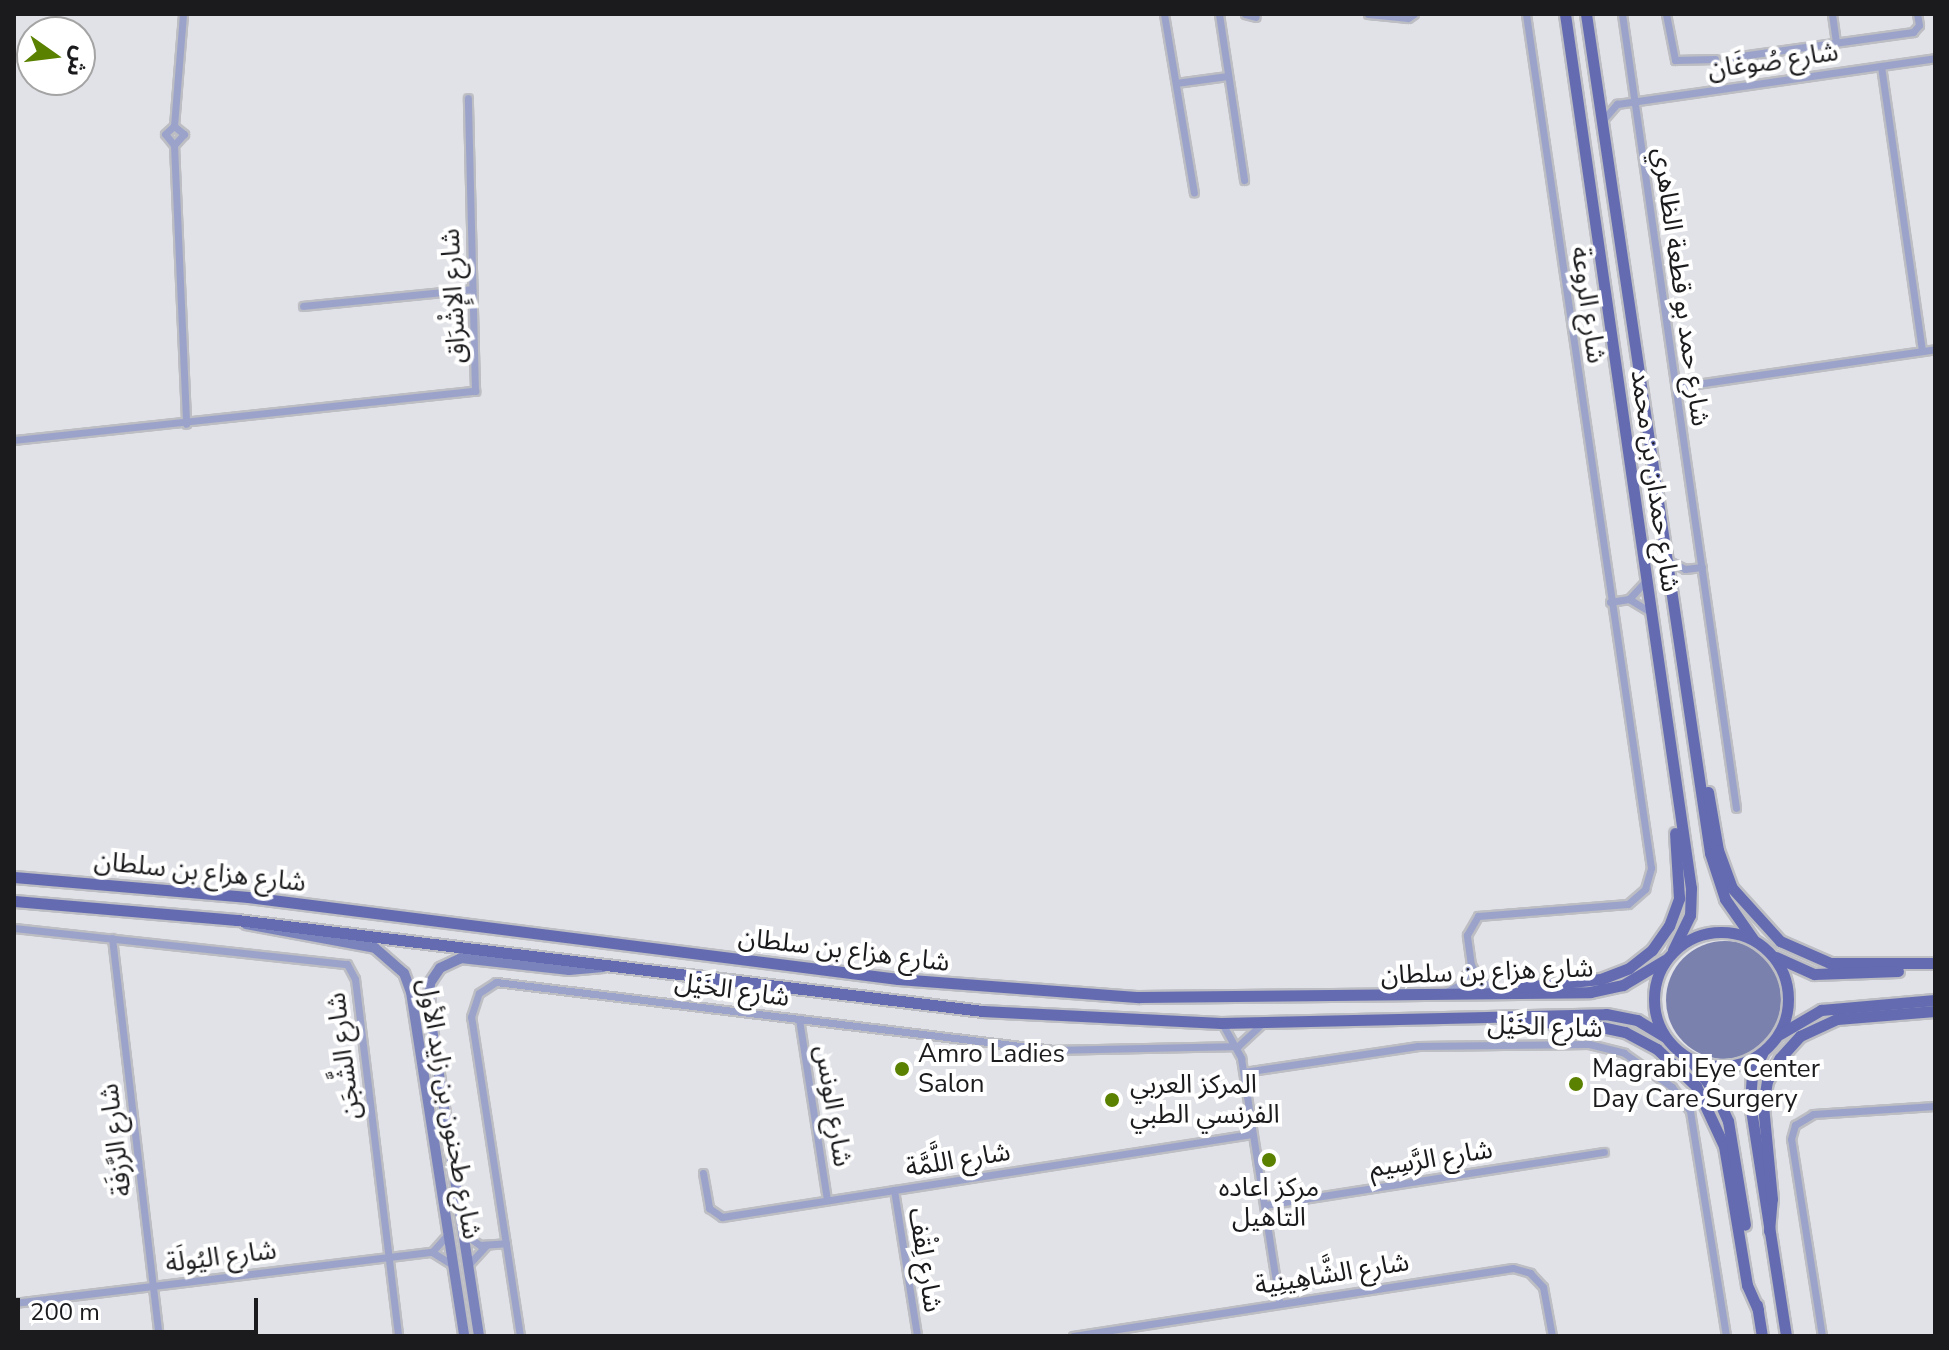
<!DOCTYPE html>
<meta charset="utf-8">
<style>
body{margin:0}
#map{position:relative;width:1949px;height:1350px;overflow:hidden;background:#e1e2e7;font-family:"Nunito Sans","Noto Sans Arabic",sans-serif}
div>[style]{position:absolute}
.water>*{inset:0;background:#7b81ad}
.round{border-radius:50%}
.roads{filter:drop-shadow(2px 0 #bdbec3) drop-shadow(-2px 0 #bdbec3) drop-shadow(0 2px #bdbec3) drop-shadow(0 -2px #bdbec3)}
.street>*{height:7px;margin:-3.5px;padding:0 3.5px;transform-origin:3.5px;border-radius:3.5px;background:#9ca3ca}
.secondary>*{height:10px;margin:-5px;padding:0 5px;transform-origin:5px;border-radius:5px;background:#7b83bc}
.primary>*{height:11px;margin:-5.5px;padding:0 5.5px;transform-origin:5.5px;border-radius:5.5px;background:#646bb1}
.primary>.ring{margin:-5.5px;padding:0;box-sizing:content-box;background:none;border:11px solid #646bb1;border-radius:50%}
.dots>*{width:22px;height:22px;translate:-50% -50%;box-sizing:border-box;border:4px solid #fff;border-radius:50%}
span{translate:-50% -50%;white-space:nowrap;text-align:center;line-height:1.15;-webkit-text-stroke:8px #fff;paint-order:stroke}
.street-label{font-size:26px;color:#1b1b1d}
.poi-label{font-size:26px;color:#1b1b1d}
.left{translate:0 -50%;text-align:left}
.frame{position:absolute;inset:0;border:16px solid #1b1b1d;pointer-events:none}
.north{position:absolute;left:16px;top:16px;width:80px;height:80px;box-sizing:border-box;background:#fff;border:2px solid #a4a4a5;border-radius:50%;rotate:104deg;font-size:22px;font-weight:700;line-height:32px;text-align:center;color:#1b1b1d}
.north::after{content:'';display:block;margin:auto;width:28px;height:36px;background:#5b8100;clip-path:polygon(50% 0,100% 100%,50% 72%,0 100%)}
.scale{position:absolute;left:16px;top:1298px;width:242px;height:36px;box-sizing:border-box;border:4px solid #1b1b1d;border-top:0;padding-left:10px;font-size:24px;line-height:28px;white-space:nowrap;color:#1b1b1d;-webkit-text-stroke:6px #fff;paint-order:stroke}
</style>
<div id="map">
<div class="water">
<i class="round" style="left:1666px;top:941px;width:118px;height:118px"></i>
</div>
<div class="roads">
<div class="street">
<i style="left:1164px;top:14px;width:181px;rotate:80.5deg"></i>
<i style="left:1219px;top:14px;width:168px;rotate:81.4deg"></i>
<i style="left:1245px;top:14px;width:11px;rotate:15deg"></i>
<i style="left:1368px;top:14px;width:40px;rotate:5.7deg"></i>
<i style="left:1408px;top:18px;width:7px;rotate:-34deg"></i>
<i style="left:1622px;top:14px;width:802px;rotate:81.83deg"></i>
<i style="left:1666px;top:14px;width:47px;rotate:78.9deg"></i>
<i style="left:1675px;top:60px;width:40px;rotate:-1.4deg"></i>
<i style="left:1832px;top:14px;width:28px;rotate:82deg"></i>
<i style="left:1733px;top:57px;width:182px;rotate:-7.9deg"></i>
<i style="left:1913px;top:32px;width:9px;rotate:-49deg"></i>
<i style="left:1919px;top:25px;width:11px;rotate:-100deg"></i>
<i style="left:1881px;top:66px;width:288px;rotate:81.8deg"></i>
<i style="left:1176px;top:83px;width:52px;rotate:-7.7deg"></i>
<i style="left:1602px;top:121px;width:23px;rotate:-49deg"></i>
<i style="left:1617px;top:104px;width:321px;rotate:-8.2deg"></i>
<i style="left:174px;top:126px;width:13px;rotate:39deg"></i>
<i style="left:184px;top:134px;width:15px;rotate:132deg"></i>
<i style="left:174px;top:145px;width:14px;rotate:-129deg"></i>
<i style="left:165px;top:134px;width:12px;rotate:-42deg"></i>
<i style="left:174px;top:126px;width:112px;rotate:-85.4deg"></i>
<i style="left:174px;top:145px;width:279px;rotate:87.5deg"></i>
<i style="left:303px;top:306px;width:170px;rotate:-5.7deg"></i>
<i style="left:1676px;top:387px;width:262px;rotate:-8.3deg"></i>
<i style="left:14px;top:440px;width:464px;rotate:-6.1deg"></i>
<i style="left:475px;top:391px;width:293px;rotate:-91.4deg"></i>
<i style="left:1666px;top:560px;width:21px;rotate:25deg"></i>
<i style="left:1685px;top:569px;width:17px;rotate:-7deg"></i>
<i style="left:1629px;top:599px;width:25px;rotate:-47deg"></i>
<i style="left:1610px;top:602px;width:19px;rotate:-9deg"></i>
<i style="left:1629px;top:599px;width:26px;rotate:31deg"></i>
<i style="left:14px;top:928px;width:335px;rotate:6.2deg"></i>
<i style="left:347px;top:964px;width:17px;rotate:62deg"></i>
<i style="left:355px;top:979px;width:360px;rotate:83.1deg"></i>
<i style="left:112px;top:938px;width:401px;rotate:83.3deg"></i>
<i style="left:1499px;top:991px;width:20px;rotate:-153deg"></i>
<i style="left:1481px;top:982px;width:20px;rotate:-120deg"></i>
<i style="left:1471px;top:965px;width:30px;rotate:-98deg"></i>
<i style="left:1467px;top:935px;width:22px;rotate:-60deg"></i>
<i style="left:1478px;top:916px;width:150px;rotate:-4.6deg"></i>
<i style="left:1628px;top:904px;width:23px;rotate:-41deg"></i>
<i style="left:1645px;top:889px;width:22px;rotate:-74deg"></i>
<i style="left:1651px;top:868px;width:863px;rotate:-98.33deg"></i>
<i style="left:1446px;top:992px;width:17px;rotate:-28deg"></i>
<i style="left:1461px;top:984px;width:21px;rotate:-62deg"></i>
<i style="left:799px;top:1019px;width:182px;rotate:81.2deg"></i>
<i style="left:1223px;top:1025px;width:38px;rotate:61deg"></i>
<i style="left:1241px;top:1058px;width:246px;rotate:81.1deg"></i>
<i style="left:1238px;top:1046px;width:33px;rotate:-43deg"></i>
<i style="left:1244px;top:1072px;width:176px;rotate:-8.5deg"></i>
<i style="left:1418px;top:1046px;width:171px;rotate:-0.7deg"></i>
<i style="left:1589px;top:1044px;width:36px;rotate:14deg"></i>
<i style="left:1624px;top:1053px;width:59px;rotate:35.3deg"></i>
<i style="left:1672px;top:1087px;width:30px;rotate:53deg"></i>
<i style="left:1690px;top:1111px;width:228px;rotate:80.9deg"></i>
<i style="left:703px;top:1173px;width:36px;rotate:80deg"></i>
<i style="left:709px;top:1208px;width:16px;rotate:35deg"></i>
<i style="left:722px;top:1217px;width:536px;rotate:-8.9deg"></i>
<i style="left:894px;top:1190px;width:148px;rotate:81deg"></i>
<i style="left:1265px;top:1205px;width:343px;rotate:-8.9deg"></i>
<i style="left:464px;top:1234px;width:19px;rotate:35deg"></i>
<i style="left:480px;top:1245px;width:26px;rotate:-4deg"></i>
<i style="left:432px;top:1252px;width:24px;rotate:-48deg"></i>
<i style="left:469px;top:1264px;width:25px;rotate:-47deg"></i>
<i style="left:14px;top:1303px;width:421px;rotate:-7deg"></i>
<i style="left:432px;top:1252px;width:25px;rotate:32deg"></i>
<i style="left:520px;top:1336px;width:323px;rotate:-98.7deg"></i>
<i style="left:471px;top:1017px;width:25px;rotate:-72deg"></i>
<i style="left:479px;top:993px;width:20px;rotate:-33deg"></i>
<i style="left:496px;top:982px;width:561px;rotate:6.96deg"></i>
<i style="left:1053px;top:1050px;width:185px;rotate:-1.2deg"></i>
<i style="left:1073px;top:1336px;width:445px;rotate:-8.8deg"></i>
<i style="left:1513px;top:1268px;width:18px;rotate:16deg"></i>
<i style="left:1530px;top:1273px;width:19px;rotate:47deg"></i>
<i style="left:1543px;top:1287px;width:50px;rotate:79.6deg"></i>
<i style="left:1822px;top:1336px;width:199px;rotate:-98.9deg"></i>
<i style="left:1791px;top:1139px;width:15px;rotate:-74deg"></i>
<i style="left:1795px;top:1125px;width:21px;rotate:-31deg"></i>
<i style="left:1813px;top:1114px;width:122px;rotate:-3.8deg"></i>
</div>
<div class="secondary">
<i style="left:246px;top:924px;width:131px;rotate:10.5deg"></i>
<i style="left:375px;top:948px;width:38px;rotate:41deg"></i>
<i style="left:404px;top:973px;width:20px;rotate:70deg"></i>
<i style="left:411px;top:992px;width:348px;rotate:81.2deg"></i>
<i style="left:479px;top:1336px;width:329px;rotate:-98.7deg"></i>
<i style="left:429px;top:1011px;width:28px;rotate:-88deg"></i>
<i style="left:430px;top:983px;width:18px;rotate:-56deg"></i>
<i style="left:440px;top:968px;width:23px;rotate:-25deg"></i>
<i style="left:461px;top:958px;width:109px;rotate:6.3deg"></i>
<i style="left:569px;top:970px;width:34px;rotate:-5deg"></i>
</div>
<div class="primary">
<i style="left:1565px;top:14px;width:883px;rotate:81.8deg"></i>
<i style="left:1691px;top:888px;width:27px;rotate:92deg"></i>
<i style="left:1690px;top:915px;width:39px;rotate:116deg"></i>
<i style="left:1586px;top:14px;width:848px;rotate:81.59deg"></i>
<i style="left:1710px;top:853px;width:48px;rotate:71.9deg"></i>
<i style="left:1725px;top:899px;width:49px;rotate:55deg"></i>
<i style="left:1708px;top:792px;width:59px;rotate:80.2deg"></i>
<i style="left:1718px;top:850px;width:40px;rotate:69.8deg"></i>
<i style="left:1732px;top:888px;width:72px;rotate:47.8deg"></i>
<i style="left:1780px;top:941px;width:55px;rotate:23.7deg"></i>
<i style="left:1830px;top:963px;width:105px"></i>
<i style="left:14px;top:877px;width:235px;rotate:4.9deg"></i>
<i style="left:248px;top:897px;width:655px;rotate:7.19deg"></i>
<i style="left:898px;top:979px;width:242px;rotate:4.3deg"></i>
<i style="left:1139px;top:997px;width:451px;rotate:-0.6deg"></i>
<i style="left:1590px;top:992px;width:34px;rotate:-12deg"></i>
<i style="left:1623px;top:985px;width:49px;rotate:-30.8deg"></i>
<i style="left:14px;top:901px;width:224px;rotate:4.9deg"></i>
<i style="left:237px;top:920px;width:751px;rotate:6.96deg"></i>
<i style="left:982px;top:1011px;width:239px;rotate:2.9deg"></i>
<i style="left:1221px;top:1023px;width:385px;rotate:-1.3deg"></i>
<i style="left:1606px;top:1014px;width:32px;rotate:11deg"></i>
<i style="left:1637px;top:1020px;width:33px;rotate:31deg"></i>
<i class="ring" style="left:1654px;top:932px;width:123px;height:123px"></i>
<i style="left:1776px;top:957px;width:42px;rotate:24.1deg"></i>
<i style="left:1814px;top:974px;width:84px;rotate:-2deg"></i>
<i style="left:1523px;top:987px;width:78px;rotate:-5.9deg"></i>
<i style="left:1601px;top:979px;width:30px;rotate:-21deg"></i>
<i style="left:1629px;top:968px;width:29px;rotate:-38deg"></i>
<i style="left:1652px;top:950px;width:29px;rotate:-55deg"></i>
<i style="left:1669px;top:926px;width:30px;rotate:-70deg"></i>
<i style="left:1679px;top:898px;width:65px;rotate:-93.5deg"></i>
<i style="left:1526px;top:1021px;width:66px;rotate:3.5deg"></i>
<i style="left:1592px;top:1025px;width:34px;rotate:12deg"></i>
<i style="left:1625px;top:1032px;width:36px;rotate:28deg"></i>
<i style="left:1657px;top:1049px;width:54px;rotate:43.5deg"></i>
<i style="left:1696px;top:1086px;width:66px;rotate:65deg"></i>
<i style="left:1724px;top:1146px;width:141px;rotate:80.6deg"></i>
<i style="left:1747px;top:1285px;width:27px;rotate:66deg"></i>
<i style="left:1780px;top:1034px;width:48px;rotate:-30.3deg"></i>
<i style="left:1821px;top:1010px;width:114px;rotate:-5deg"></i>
<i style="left:1762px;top:1054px;width:22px;rotate:117deg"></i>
<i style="left:1752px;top:1074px;width:29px;rotate:94deg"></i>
<i style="left:1750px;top:1103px;width:236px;rotate:81.2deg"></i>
<i style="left:1692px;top:1062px;width:38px;rotate:53deg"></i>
<i style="left:1715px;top:1092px;width:32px;rotate:66deg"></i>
<i style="left:1728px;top:1121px;width:105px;rotate:80.7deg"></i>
<i style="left:1769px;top:1231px;width:32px;rotate:-85deg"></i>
<i style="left:1772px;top:1199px;width:93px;rotate:-95.5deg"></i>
<i style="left:1763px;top:1106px;width:25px;rotate:-81deg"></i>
<i style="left:1767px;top:1081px;width:26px;rotate:-61deg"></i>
<i style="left:1780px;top:1058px;width:30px;rotate:-48deg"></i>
<i style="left:1800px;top:1036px;width:41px;rotate:-24.7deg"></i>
<i style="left:1837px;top:1019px;width:98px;rotate:-4.7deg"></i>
<i style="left:1757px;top:1305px;width:31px;rotate:81deg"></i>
</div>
</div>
<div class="dots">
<i style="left:902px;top:1069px;background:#5b8100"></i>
<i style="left:1576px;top:1084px;background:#5b8100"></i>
<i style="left:1112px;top:1100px;background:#5b8100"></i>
<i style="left:1269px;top:1160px;background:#5b8100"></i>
</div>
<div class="street-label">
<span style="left:1773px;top:61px;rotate:-8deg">شارع صُوغَان</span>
<span style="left:1681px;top:287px;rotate:82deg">شارع حمد بو قطعة الظاهري</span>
<span style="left:454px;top:296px;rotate:-93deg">شارع الإِشْرَاق</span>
<span style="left:1588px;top:305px;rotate:82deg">شارع الروعة</span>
<span style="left:1655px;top:481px;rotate:82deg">شارع حمدان بن محمد</span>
<span style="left:200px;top:872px;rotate:6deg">شارع هزاع بن سلطان</span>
<span style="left:844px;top:950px;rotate:7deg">شارع هزاع بن سلطان</span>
<span style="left:1487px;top:972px;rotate:-2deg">شارع هزاع بن سلطان</span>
<span style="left:732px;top:990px;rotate:8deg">شارع الخَيْل</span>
<span style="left:1545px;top:1027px;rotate:2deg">شارع الخَيْل</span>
<span style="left:344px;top:1056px;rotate:-97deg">شارع الشَّجَن</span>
<span style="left:833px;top:1106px;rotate:81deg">شارع الونس</span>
<span style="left:449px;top:1109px;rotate:80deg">شارع طحنون بن زايد الأول</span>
<span style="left:116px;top:1140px;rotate:-97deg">شارع الرَّزفَة</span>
<span style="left:1431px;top:1159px;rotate:-9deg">شارع الرَّسِيم</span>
<span style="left:958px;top:1160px;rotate:-9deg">شارع اللَّمَّة</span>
<span style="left:221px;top:1257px;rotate:-7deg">شارع اليُولَة</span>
<span style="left:925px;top:1260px;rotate:81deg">شارع لِقْف</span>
<span style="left:1332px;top:1274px;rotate:-9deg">شارع الشَّاهِينِية</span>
</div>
<div class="poi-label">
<span class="left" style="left:918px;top:1069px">Amro Ladies<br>Salon</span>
<span class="left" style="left:1592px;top:1084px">Magrabi Eye Center<br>Day Care Surgery</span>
<span class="left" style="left:1130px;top:1100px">المركز العربي<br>الفرنسي الطبي</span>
<span style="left:1269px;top:1203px">مركز اعاده<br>التاهيل</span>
</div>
<div class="frame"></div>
<div class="north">ش</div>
<div class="scale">200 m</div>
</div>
